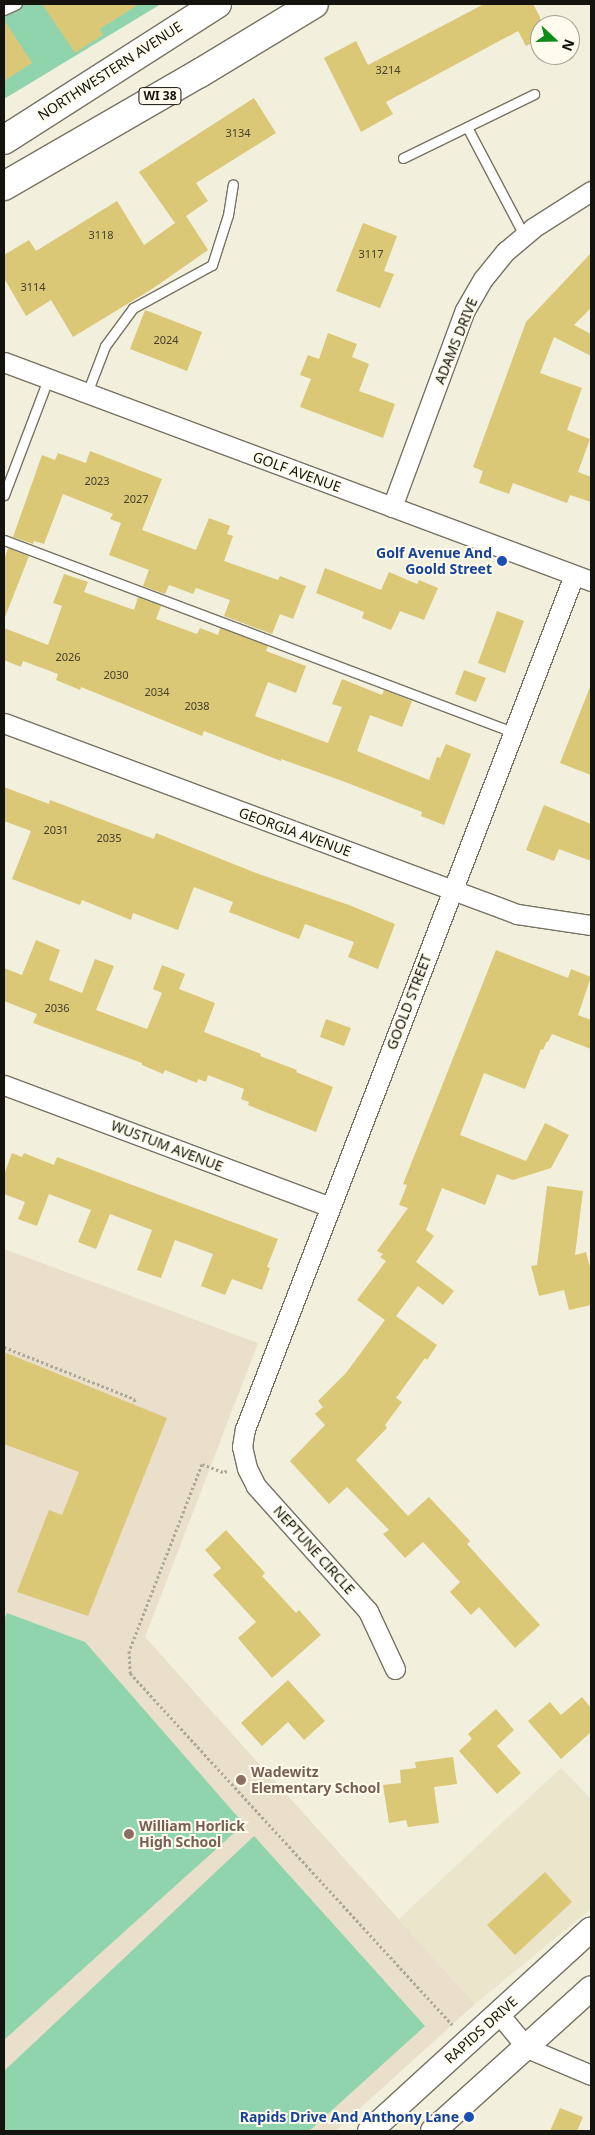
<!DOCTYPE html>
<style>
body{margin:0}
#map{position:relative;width:595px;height:2135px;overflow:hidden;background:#f2efdc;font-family:"Noto Sans",sans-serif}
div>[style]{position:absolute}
.built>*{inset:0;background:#eae5cb}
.education>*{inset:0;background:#eadfca}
.green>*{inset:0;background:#90d4ae}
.building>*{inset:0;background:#dac877}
.path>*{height:3px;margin-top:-1.5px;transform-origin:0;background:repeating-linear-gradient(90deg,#aba99a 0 2.5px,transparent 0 5px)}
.roads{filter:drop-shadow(1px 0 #777363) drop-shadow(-1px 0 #777363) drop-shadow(0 1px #777363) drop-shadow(0 -1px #777363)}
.service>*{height:9px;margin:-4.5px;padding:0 4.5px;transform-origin:4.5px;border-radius:4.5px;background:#fff}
.minor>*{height:19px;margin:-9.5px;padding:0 9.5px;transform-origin:9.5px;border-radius:9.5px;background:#fff}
.tertiary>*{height:24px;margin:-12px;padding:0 12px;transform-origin:12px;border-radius:12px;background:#fff}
.primary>*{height:28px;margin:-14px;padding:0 14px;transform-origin:14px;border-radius:14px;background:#fff}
.dots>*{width:14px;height:14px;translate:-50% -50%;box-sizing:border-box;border:2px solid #fffced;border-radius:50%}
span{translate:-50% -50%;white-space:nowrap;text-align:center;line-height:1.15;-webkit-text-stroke:4px #fffced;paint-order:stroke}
.number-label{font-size:11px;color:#464028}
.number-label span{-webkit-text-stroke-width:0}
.shield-label span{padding:1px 4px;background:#fffced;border:1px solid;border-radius:4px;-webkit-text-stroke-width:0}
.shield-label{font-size:12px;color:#15130d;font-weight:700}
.street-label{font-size:14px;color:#15130d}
.transit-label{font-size:14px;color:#164399;font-weight:700}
.right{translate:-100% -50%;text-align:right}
.education-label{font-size:14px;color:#785e54;font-weight:700}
.left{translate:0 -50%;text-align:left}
.frame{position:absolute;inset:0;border:5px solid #15130d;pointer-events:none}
.north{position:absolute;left:530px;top:15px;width:50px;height:50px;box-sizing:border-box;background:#fffced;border:1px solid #a19f93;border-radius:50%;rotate:111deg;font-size:14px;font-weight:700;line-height:20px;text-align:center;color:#15130d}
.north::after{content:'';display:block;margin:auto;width:18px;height:22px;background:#0d8c19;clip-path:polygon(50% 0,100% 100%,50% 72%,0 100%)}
</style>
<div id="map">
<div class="built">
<i style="clip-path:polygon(561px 1768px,591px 1799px,591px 1909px,475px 2004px,399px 1919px)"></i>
</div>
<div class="education">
<i style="clip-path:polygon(4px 1249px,258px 1343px,145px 1637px,475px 2004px,335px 2131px,4px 2131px)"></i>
</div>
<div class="green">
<i style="clip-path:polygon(4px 4px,161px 4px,4px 99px)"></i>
<i style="clip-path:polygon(7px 1613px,85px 1642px,244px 1824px,4px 2040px,4px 1620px)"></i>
<i style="clip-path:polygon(254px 1836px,425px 2026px,309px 2131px,4px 2131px,4px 2071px)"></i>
</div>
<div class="building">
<i style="clip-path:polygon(42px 4px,139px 4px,100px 29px,103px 35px,75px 53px)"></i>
<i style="clip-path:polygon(484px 4px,533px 4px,540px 17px,540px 39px,526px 46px,518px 31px,386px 102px,393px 114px,361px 132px,324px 58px,356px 41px,368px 65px)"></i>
<i style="clip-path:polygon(4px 20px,32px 63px,4px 81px)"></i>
<i style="clip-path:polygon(254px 98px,276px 133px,196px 183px,208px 201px,186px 216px,208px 250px,152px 289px,73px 337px,51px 300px,26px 316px,4px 278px,4px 255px,29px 240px,36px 251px,117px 201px,144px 245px,175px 223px,139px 172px)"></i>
<i style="clip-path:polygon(363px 223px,397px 236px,384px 271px,394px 274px,380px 308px,336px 291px)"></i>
<i style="clip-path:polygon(591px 253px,591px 308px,574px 325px,591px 334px,591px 356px,554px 337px,540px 373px,582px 388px,567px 430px,590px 439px,578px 472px,591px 477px,591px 502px,570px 495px,567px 503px,513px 483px,509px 494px,479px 483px,483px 471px,473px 467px,526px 322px)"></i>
<i style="clip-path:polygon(145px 310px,202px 332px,187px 371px,130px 349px)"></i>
<i style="clip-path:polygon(328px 333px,357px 344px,352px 357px,369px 364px,359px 391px,395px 404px,383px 438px,300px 407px,311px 379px,300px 375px,308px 355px,319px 359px)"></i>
<i style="clip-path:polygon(90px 451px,162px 479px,142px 530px,196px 550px,209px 518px,230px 526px,227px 534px,233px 536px,224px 561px,278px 580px,280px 576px,306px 586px,293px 619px,280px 614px,272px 634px,224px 616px,230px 600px,196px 588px,193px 594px,169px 585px,165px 594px,143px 586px,149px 570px,109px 555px,121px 523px,110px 519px,113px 514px,63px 494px,44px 544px,34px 541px,33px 544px,13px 537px,42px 455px,55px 460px,58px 453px,86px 463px)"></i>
<i style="clip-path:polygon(8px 548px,29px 556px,5px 617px,4px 560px)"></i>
<i style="clip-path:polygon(325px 568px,381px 590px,389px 572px,417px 584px,419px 580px,438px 588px,424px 620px,400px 611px,391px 630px,362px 618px,364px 612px,316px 593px)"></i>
<i style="clip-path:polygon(64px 574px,88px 582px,84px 592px,134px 610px,138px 597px,161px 606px,156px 619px,197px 634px,200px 628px,218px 635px,220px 628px,268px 646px,266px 651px,306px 666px,296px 693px,268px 682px,255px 716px,328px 743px,342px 707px,332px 704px,342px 679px,382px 695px,384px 690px,412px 701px,402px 727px,370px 715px,357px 751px,429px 780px,437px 757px,440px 758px,446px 744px,471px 754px,444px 825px,421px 816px,422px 812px,345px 782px,281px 759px,281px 761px,204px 731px,202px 736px,81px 687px,80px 690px,56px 680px,58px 674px,23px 661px,21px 667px,4px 660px,4px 628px,48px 645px,62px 606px,53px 603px)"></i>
<i style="clip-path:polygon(497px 611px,524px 621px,505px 673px,478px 663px)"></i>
<i style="clip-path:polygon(464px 670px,486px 678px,476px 702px,455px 694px)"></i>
<i style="clip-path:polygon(590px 687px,591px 687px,591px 775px,560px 763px)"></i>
<i style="clip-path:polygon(4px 787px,49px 804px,50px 800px,154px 839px,156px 833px,256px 873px,349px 905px,395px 924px,378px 969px,348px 957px,354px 942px,305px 924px,299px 939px,229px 912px,233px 902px,194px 887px,178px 930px,133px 913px,131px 920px,82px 900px,80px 905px,12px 879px,31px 831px,4px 821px)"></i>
<i style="clip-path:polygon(544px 805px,591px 824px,591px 861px,559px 849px,554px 861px,526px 850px)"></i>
<i style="clip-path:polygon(36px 940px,60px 950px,49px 980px,82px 993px,95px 959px,114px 966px,96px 1010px,147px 1029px,162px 993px,153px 989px,162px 965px,185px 974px,179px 989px,215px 1003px,204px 1032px,261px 1054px,260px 1056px,297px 1070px,296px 1072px,333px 1087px,316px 1132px,248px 1105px,249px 1102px,241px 1099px,244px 1089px,208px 1075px,206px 1082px,198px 1079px,197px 1083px,165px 1070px,163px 1074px,142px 1065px,142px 1063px,33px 1023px,37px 1014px,4px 1001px,4px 968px,22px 975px)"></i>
<i style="clip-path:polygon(496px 950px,568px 978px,571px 969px,591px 977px,578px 1015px,591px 1020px,591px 1049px,552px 1034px,548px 1042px,547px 1041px,543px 1050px,541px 1049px,525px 1089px,484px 1073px,460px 1135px,526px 1161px,545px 1123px,569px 1135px,551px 1168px,513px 1180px,497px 1174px,485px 1205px,442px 1188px,426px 1230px,434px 1236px,416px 1262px,454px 1291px,443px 1305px,418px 1286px,396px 1316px,437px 1345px,427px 1360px,425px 1358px,396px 1398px,402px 1402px,385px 1425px,387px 1428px,356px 1460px,408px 1516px,429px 1497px,470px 1541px,467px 1544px,540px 1625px,515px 1648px,479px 1607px,471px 1615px,450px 1592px,460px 1582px,423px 1542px,405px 1558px,383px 1534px,389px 1530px,347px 1487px,329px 1504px,290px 1461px,325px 1425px,315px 1414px,323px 1407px,318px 1401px,346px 1373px,385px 1320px,357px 1300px,386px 1261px,380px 1257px,383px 1254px,377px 1251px,408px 1208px,399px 1205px,407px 1185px,403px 1184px)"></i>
<i style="clip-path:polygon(326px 1019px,351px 1028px,344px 1046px,320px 1037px)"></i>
<i style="clip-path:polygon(12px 1153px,22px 1157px,24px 1153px,54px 1165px,57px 1157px,278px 1239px,267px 1267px,270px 1268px,262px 1290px,232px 1279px,225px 1295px,201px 1286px,213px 1254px,175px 1240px,161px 1278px,137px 1270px,152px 1230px,110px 1214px,96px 1249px,78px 1242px,91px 1210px,49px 1194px,37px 1226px,18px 1219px,25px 1202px,4px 1194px,4px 1175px)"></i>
<i style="clip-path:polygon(547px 1186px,583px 1191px,575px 1255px,586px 1252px,591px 1271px,591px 1305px,569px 1310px,564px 1290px,539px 1296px,531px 1266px,537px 1265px)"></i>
<i style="clip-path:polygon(4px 1352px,167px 1418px,88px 1616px,17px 1592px,49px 1510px,62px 1515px,79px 1472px,4px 1444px)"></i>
<i style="clip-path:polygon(226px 1530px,265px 1573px,262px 1576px,296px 1613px,299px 1610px,321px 1635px,272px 1678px,238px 1638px,256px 1622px,213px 1575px,221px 1568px,205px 1550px)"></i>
<i style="clip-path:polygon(288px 1680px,325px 1721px,304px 1740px,288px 1722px,262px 1746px,241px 1723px)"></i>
<i style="clip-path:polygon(582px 1697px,591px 1708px,591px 1732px,561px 1759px,528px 1721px,550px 1702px,561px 1715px)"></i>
<i style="clip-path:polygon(496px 1709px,514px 1730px,497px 1746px,521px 1773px,497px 1794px,459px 1751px,472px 1739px,468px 1734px)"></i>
<i style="clip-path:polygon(453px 1757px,457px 1784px,434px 1787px,439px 1823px,408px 1827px,406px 1820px,389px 1823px,383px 1785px,401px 1783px,400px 1770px,416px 1768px,415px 1762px)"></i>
<i style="clip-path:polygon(545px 1872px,572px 1902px,515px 1955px,487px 1925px)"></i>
<i style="clip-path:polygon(560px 2108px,583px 2117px,577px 2131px,550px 2131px)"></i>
</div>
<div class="path">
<i style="left:4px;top:1347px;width:141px;rotate:21.7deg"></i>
<i style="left:135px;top:1399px;width:5px;rotate:112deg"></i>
<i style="left:227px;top:1471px;width:4px;rotate:166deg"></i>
<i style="left:223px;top:1472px;width:22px;rotate:-159deg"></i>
<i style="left:202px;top:1464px;width:201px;rotate:111.3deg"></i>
<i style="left:129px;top:1651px;width:22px;rotate:87deg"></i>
<i style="left:130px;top:1673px;width:477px;rotate:47.5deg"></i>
</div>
<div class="roads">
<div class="service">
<i style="left:4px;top:10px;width:14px;rotate:-25deg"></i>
<i style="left:467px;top:127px;width:122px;rotate:62.2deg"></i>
<i style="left:403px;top:158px;width:146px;rotate:-26deg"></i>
<i style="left:87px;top:393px;width:50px;rotate:-69deg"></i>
<i style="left:105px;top:346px;width:47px;rotate:-53.6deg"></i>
<i style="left:133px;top:308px;width:90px;rotate:-28.6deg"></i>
<i style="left:212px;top:265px;width:52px;rotate:-72.3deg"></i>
<i style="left:228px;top:215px;width:31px;rotate:-81deg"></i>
<i style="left:4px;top:495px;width:124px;rotate:-69.2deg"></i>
<i style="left:4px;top:540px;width:544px;rotate:20.67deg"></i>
</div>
<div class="minor">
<i style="left:4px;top:362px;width:627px;rotate:20.46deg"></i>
<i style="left:392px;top:507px;width:210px;rotate:-69.7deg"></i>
<i style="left:465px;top:310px;width:36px;rotate:-60deg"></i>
<i style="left:483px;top:279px;width:36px;rotate:-51deg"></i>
<i style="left:506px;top:251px;width:35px;rotate:-40deg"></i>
<i style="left:533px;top:228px;width:69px;rotate:-32.5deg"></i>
<i style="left:4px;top:723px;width:547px;rotate:20.42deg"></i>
<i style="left:517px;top:914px;width:75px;rotate:8.5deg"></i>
<i style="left:4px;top:1085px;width:348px;rotate:20.5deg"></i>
<i style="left:395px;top:1669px;width:64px;rotate:-115deg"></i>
<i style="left:368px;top:1611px;width:168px;rotate:-131.9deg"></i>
<i style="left:256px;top:1486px;width:20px;rotate:-117deg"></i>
<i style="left:247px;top:1468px;width:22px;rotate:-103deg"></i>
<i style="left:242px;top:1447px;width:18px;rotate:-81deg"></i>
<i style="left:245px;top:1429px;width:915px;rotate:-68.93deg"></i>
<i style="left:499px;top:2014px;width:44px;rotate:50.5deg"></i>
<i style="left:527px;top:2048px;width:69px;rotate:22.9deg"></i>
</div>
<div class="tertiary">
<i style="left:370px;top:2131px;width:299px;rotate:-42.4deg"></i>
<i style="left:433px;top:2131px;width:213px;rotate:-42.1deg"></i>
</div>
<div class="primary">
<i style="left:4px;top:140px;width:253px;rotate:-32.6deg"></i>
<i style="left:4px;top:186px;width:226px;rotate:-30deg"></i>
<i style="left:200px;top:73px;width:133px;rotate:-31.2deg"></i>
</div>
</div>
<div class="dots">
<i style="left:502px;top:561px;background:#1a4fb4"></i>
<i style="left:241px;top:1780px;background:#8d6e63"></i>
<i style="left:129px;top:1834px;background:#8d6e63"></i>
<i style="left:469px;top:2117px;background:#1a4fb4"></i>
</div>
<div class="number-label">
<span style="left:388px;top:70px">3214</span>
<span style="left:238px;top:133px">3134</span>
<span style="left:101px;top:235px">3118</span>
<span style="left:371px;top:254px">3117</span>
<span style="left:33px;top:287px">3114</span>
<span style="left:166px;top:340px">2024</span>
<span style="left:97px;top:481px">2023</span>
<span style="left:136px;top:499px">2027</span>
<span style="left:68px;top:657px">2026</span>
<span style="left:116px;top:675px">2030</span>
<span style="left:157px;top:692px">2034</span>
<span style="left:197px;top:706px">2038</span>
<span style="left:56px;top:830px">2031</span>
<span style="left:109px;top:838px">2035</span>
<span style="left:57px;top:1008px">2036</span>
</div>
<div class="shield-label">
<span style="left:160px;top:96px">WI 38</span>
</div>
<div class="street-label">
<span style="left:110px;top:71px;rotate:-33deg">NORTHWESTERN AVENUE</span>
<span style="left:456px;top:341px;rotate:-68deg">ADAMS DRIVE</span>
<span style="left:297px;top:472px;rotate:20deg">GOLF AVENUE</span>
<span style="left:295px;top:832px;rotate:20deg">GEORGIA AVENUE</span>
<span style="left:409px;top:1002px;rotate:-69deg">GOOLD STREET</span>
<span style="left:167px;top:1146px;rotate:21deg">WUSTUM AVENUE</span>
<span style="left:314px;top:1550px;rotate:48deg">NEPTUNE CIRCLE</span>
<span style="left:481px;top:2030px;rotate:-42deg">RAPIDS DRIVE</span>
</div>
<div class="transit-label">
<span class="right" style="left:492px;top:561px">Golf Avenue And<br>Goold Street</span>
<span class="right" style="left:459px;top:2117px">Rapids Drive And Anthony Lane</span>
</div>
<div class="education-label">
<span class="left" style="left:251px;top:1780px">Wadewitz<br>Elementary School</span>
<span class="left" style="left:139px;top:1834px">William Horlick<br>High School</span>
</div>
<div class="frame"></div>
<div class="north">N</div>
</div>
